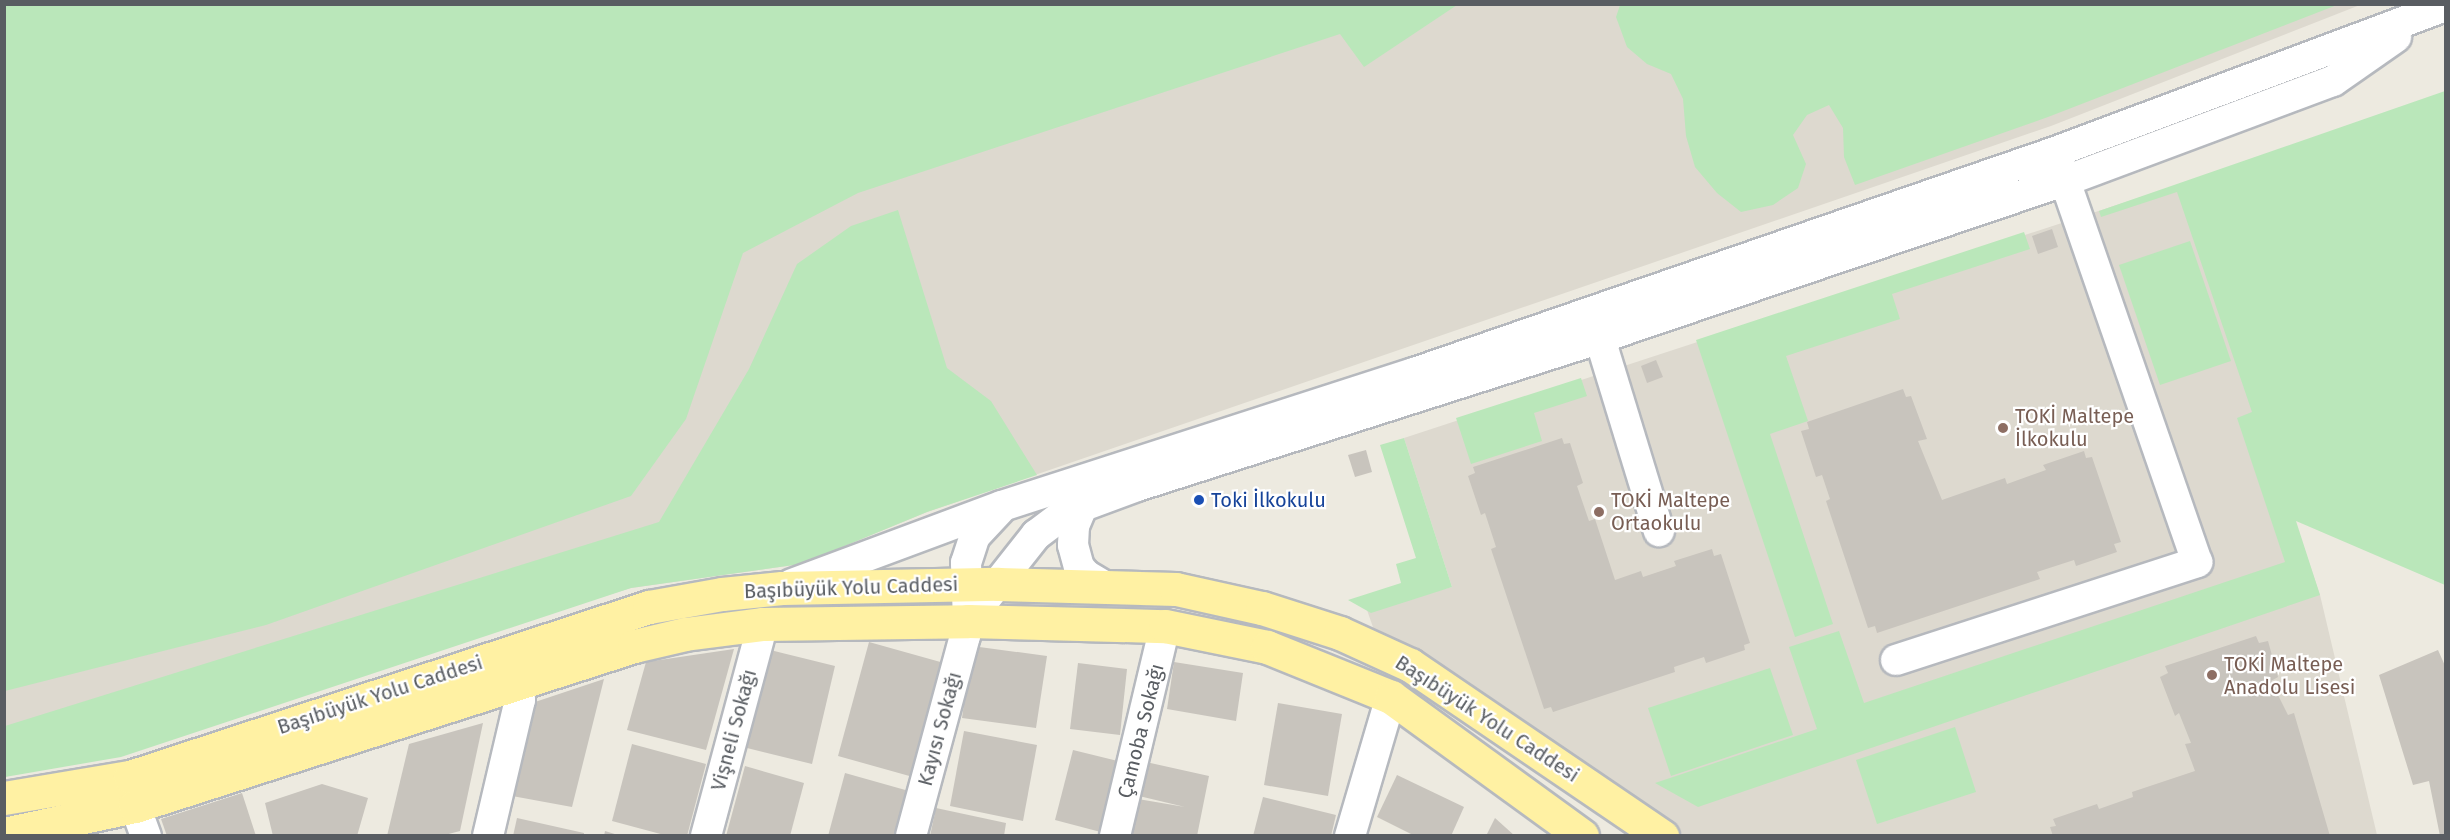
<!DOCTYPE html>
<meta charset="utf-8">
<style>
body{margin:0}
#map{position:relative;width:2450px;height:840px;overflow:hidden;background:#edeae0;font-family:"Fira Sans",sans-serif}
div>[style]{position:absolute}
.education>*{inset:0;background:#ddd9cf}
.green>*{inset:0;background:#bae7ba}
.building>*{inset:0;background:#c8c4bd}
.roads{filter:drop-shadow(2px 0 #b6b9be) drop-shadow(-2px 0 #b6b9be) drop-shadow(0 2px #b6b9be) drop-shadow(0 -2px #b6b9be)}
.minor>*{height:30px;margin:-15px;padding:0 15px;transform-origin:15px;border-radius:15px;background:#fff}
.major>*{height:33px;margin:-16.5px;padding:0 16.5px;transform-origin:16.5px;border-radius:16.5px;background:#fff1a3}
.dots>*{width:16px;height:16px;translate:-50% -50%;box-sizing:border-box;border:3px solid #fff;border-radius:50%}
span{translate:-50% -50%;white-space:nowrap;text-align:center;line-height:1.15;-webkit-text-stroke:4.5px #fff;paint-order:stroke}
.education-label{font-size:20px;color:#785e54}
.left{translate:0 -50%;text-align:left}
.transit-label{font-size:20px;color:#164399}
.street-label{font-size:20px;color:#595d62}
.frame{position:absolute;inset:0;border:6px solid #595d62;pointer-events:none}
</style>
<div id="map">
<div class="education">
<i style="clip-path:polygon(5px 5px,2360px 5px,2051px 126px,927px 512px,801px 564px,631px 588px,5px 777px)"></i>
<i style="clip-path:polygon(2181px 184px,2320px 595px,2377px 835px,1684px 835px,1647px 815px,1375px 633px,1367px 610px,1452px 587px,1404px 438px)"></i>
</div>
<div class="green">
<i style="clip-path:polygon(4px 5px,5px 4px,1457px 5px,1364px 67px,1340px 34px,858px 193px,743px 253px,686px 419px,631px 496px,266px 625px,5px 691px)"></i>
<i style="clip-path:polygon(1620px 5px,1620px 4px,2337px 5px,2048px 117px,1855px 185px,1844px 157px,1843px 128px,1829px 105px,1807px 115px,1793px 135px,1806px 164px,1798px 188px,1773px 205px,1741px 212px,1717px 193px,1695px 167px,1686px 136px,1683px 99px,1671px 74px,1647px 64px,1627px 47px,1616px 17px)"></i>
<i style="clip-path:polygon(2445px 91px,2445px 585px,2296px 521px,2320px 595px,1698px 807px,1655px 783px,1817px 729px,1789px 647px,1839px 631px,1864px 703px,2285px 562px,2237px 418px,2252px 412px,2177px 192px,2101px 217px,2099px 211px)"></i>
<i style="clip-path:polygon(898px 210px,947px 368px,991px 401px,1037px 475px,927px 512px,801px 564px,631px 588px,121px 757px,5px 777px,5px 726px,659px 522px,749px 369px,797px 264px,851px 226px)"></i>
<i style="clip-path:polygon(2024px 232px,2030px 249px,1892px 294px,1900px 319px,1786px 356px,1808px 421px,1770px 434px,1833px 624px,1795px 637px,1696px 340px)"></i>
<i style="clip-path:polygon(2190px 241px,2231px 361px,2160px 385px,2119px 265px)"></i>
<i style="clip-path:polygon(1581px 378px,1587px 396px,1534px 413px,1542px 441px,1471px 464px,1456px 418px)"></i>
<i style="clip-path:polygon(1404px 438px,1452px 587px,1371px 613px,1348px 600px,1401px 583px,1396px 564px,1416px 558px,1380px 445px)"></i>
<i style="clip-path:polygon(1770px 668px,1793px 735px,1671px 776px,1648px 708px)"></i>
<i style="clip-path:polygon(1955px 727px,1976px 792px,1877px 824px,1856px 760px)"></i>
</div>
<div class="building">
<i style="clip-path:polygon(2052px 229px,2058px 247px,2038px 254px,2032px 236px)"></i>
<i style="clip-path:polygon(1656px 360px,1663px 377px,1647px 383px,1641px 366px)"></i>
<i style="clip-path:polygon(1903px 389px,1906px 397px,1911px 396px,1927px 439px,1918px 441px,1942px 500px,2005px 478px,2007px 484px,2046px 470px,2043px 465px,2084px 451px,2086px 458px,2092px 457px,2121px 542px,2114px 544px,2117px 552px,2076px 566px,2074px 560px,2037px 572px,2040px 579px,1877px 633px,1875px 626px,1868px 628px,1826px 501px,1830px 499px,1822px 475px,1816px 477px,1801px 431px,1809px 429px,1807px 422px)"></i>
<i style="clip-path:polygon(1562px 438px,1564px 444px,1570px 443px,1583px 483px,1577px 486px,1589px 521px,1595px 519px,1615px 580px,1641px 571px,1643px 577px,1676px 566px,1674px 561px,1712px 549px,1714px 556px,1721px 554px,1750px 643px,1744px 645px,1745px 650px,1706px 663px,1704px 657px,1674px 667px,1675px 672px,1553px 712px,1551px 707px,1544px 709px,1491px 549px,1496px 547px,1485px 513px,1481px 515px,1468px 476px,1475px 473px,1473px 467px)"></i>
<i style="clip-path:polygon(1366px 450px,1372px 472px,1355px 477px,1348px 455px)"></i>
<i style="clip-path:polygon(2256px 636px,2259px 643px,2268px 641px,2278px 677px,2271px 681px,2288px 715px,2294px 713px,2330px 836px,2053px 836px,2050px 827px,2056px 826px,2053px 819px,2097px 804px,2099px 809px,2133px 797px,2132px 792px,2195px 771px,2185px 744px,2191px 743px,2179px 713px,2175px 716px,2160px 677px,2168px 673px,2165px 666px)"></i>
<i style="clip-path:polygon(869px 642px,944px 663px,913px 777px,838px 756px)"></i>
<i style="clip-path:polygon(972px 646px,1047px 656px,1036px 728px,962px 718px)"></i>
<i style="clip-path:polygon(762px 648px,835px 666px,812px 764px,739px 746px)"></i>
<i style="clip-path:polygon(734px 649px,706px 750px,627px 730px,646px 662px)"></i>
<i style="clip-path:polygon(2438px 650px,2446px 668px,2446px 836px,2440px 836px,2429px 781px,2413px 785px,2379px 675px)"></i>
<i style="clip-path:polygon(1174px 662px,1243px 673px,1236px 721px,1167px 709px)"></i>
<i style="clip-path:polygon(1078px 663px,1127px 669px,1120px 735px,1070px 729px)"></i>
<i style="clip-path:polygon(604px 679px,572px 807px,506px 795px,526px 705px)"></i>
<i style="clip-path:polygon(1278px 703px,1342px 714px,1328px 796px,1264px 785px)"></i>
<i style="clip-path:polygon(483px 723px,460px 831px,441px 836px,387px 836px,409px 744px)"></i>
<i style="clip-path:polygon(964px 731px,1037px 745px,1023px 821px,950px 806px)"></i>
<i style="clip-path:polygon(632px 744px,706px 764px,687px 836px,668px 836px,612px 821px)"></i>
<i style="clip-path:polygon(1073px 750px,1130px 764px,1112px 835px,1055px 820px)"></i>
<i style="clip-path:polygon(1146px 762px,1209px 776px,1197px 836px,1132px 836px,1138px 799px,1185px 807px,1139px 796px)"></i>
<i style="clip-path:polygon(745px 766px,804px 783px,790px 836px,726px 836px)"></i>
<i style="clip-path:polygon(845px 773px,916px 793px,905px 836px,828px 836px)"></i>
<i style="clip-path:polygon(1397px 775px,1464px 807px,1451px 836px,1415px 836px,1377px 817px)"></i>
<i style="clip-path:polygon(322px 784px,368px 798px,357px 836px,273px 836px,265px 803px)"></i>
<i style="clip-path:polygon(242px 793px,256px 836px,167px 836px,161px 819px)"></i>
<i style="clip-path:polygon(1263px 797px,1336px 815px,1331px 836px,1253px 836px)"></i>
<i style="clip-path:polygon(936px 808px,1006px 823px,1004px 836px,930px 836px)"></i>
<i style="clip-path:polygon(517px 818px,584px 833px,584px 836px,513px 836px)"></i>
<i style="clip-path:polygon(1495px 818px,1515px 836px,1486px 836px)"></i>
<i style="clip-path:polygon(605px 831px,618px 835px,618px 836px,604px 836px)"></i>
</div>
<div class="roads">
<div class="minor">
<i style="left:1594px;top:319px;width:222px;rotate:73deg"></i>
<i style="left:1082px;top:507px;width:21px;rotate:113deg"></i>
<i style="left:1074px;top:526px;width:19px;rotate:93deg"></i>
<i style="left:1073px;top:545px;width:23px;rotate:75deg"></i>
<i style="left:1079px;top:567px;width:11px;rotate:49deg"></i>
<i style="left:1086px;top:575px;width:23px;rotate:31deg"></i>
<i style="left:792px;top:584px;width:224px;rotate:-20.4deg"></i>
<i style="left:1002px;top:506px;width:433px;rotate:-17.9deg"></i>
<i style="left:1414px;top:373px;width:678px;rotate:-19.02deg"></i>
<i style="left:2055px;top:152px;width:417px;rotate:-20.5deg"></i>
<i style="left:968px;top:621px;width:110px;rotate:-51.7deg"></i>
<i style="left:1036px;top:535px;width:39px;rotate:-37deg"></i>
<i style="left:1067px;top:512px;width:75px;rotate:-20.4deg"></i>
<i style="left:1137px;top:486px;width:486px;rotate:-17.7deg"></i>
<i style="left:1600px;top:338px;width:491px;rotate:-18.7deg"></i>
<i style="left:2065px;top:181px;width:286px;rotate:-20.5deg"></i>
<i style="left:2333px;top:81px;width:77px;rotate:-34.9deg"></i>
<i style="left:1896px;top:660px;width:317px;rotate:-18deg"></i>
<i style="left:2197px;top:562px;width:421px;rotate:-109.1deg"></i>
<i style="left:135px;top:806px;width:32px;rotate:70deg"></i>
<i style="left:488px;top:836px;width:140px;rotate:-76.8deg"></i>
<i style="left:520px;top:700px;width:16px;rotate:-104deg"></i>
<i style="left:706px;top:836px;width:220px;rotate:-75deg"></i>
<i style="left:911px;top:836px;width:207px;rotate:-74.9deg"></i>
<i style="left:965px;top:636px;width:15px;rotate:-79deg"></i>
<i style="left:968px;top:621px;width:58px;rotate:-92deg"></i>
<i style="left:966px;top:563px;width:28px;rotate:-72deg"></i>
<i style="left:975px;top:536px;width:37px;rotate:-47deg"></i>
<i style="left:1115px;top:836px;width:216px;rotate:-76.6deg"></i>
<i style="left:1350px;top:836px;width:145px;rotate:-73.6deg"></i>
</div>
<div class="major">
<i style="left:4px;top:798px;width:128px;rotate:-9.5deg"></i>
<i style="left:130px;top:777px;width:546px;rotate:-18.14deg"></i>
<i style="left:649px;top:607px;width:74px;rotate:-10.1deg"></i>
<i style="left:722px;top:594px;width:60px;rotate:-5.7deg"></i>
<i style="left:782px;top:588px;width:216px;rotate:-1.1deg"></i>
<i style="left:998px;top:584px;width:178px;rotate:1.6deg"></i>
<i style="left:1176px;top:589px;width:88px;rotate:12.5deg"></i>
<i style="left:1262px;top:608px;width:82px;rotate:17.8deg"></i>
<i style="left:1340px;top:633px;width:77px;rotate:24.6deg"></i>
<i style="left:1410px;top:665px;width:305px;rotate:34.2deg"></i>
<i style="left:4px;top:834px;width:134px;rotate:-12.1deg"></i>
<i style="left:135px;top:806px;width:524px;rotate:-17.78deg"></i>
<i style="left:634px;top:646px;width:52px;rotate:-13.2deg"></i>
<i style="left:685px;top:634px;width:79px;rotate:-7.3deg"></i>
<i style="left:763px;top:624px;width:205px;rotate:-0.8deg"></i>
<i style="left:968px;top:621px;width:197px;rotate:1.5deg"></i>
<i style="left:1165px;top:626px;width:104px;rotate:11.6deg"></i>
<i style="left:1267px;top:647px;width:134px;rotate:22deg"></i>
<i style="left:1391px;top:697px;width:236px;rotate:36deg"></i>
</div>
</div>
<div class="dots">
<i style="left:2003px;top:428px;background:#8d6e63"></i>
<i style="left:1199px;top:500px;background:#1a4fb4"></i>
<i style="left:1599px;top:512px;background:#8d6e63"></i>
<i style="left:2212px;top:675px;background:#8d6e63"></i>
</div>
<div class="education-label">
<span class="left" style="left:2015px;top:428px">TOKİ Maltepe<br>İlkokulu</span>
<span class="left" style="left:1611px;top:512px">TOKİ Maltepe<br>Ortaokulu</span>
<span class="left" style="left:2224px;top:676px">TOKİ Maltepe<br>Anadolu Lisesi</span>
</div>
<div class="transit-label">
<span class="left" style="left:1211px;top:500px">Toki İlkokulu</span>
</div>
<div class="street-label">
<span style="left:851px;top:588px;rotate:-2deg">Başıbüyük Yolu Caddesi</span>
<span style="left:380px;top:695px;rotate:-18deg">Başıbüyük Yolu Caddesi</span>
<span style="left:1487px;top:719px;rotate:33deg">Başıbüyük Yolu Caddesi</span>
<span style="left:940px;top:729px;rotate:-75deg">Kayısı Sokağı</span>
<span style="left:734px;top:730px;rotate:-75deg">Vişneli Sokağı</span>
<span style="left:1141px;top:731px;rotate:-76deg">Çamoba Sokağı</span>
</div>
<div class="frame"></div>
</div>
